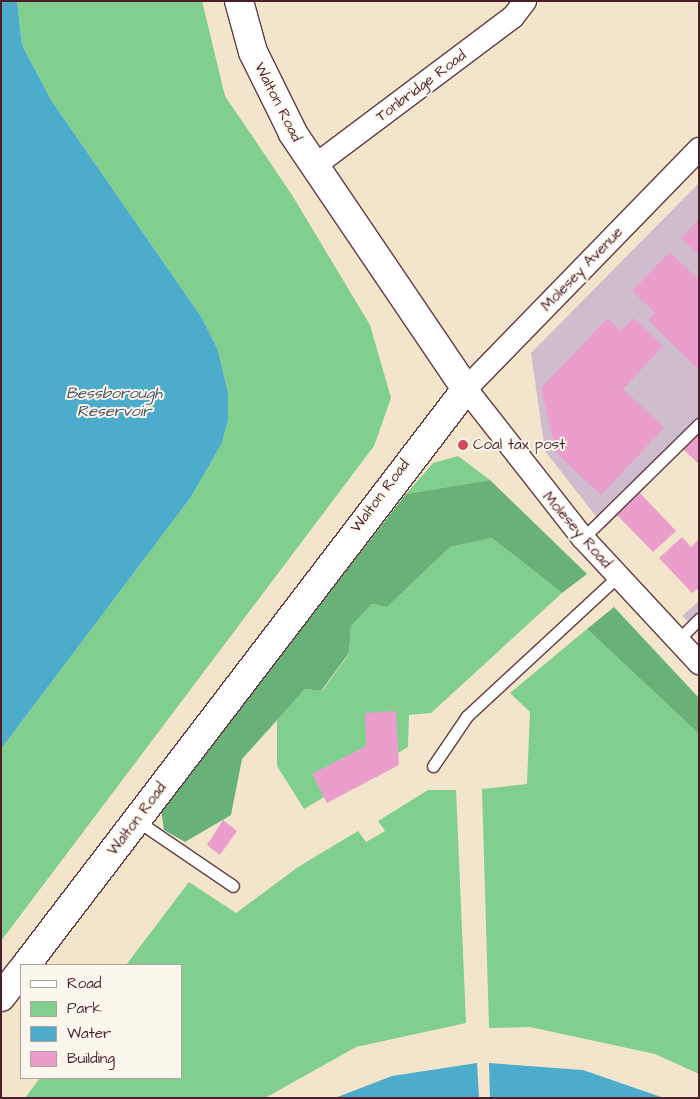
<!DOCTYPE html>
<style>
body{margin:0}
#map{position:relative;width:700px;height:1099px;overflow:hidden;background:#f3e5cc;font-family:"Architects Daughter",sans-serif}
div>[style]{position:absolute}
.industrial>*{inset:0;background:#cfbdce}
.green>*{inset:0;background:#80cf8f}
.forest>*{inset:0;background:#68b27a}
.water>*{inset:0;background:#4dabcc}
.building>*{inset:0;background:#eb9ecb}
.roads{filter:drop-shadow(1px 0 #633d43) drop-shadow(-1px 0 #633d43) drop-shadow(0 1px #633d43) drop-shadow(0 -1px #633d43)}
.service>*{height:11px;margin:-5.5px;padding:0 5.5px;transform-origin:5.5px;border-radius:5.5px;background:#fff}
.minor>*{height:22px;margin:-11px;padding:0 11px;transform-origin:11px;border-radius:11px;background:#fff}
.secondary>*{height:28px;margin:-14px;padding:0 14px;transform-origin:14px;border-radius:14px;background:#fff}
.dots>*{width:14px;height:14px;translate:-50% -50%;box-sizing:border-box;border:2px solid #fbf7ec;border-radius:50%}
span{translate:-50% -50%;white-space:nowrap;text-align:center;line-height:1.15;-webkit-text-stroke:4px #fbf7ec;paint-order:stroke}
.street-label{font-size:15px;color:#4a1f2b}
.poi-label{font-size:15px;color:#4a1f2b}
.left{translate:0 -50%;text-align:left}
.water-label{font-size:16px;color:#4b576b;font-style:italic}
.frame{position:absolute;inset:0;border:2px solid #4a1f2b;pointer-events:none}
.legend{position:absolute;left:20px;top:964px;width:162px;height:115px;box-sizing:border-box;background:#fbf7ec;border:1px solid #b4a19f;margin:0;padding:6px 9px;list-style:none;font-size:15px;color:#4a1f2b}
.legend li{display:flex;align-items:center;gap:10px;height:25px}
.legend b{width:25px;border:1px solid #b4a19f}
</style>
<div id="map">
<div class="industrial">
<i style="clip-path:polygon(699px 183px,699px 464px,683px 449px,605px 528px,545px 451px,531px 353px)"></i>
<i style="clip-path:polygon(699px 601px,699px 632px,682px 616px)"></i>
</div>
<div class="green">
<i style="clip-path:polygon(17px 1px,202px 1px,225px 96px,292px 195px,370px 325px,391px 398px,374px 446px,1px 941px,1px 749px,191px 497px,222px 443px,228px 420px,228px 393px,218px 350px,202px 318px,51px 100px,22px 45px)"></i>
<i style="clip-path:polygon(458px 456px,490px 480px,406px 494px,433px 463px)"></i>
<i style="clip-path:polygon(492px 538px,562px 593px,431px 713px,409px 715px,408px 747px,304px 809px,277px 766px,277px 720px,305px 689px,322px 691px,349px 654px,351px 626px,372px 604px,387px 607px,450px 547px)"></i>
<i style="clip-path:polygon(587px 629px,699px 734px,699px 1074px,655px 1054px,530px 1027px,489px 1028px,482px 789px,527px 784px,530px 712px,510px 693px)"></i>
<i style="clip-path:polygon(428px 790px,456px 790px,466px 1023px,356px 1047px,265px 1098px,25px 1098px,40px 1078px,181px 1078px,181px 965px,126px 965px,189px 882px,236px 913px,298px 867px,358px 831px,366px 842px,385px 831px,378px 821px)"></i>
</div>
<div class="forest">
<i style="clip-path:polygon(490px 480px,587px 574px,562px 593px,492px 538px,450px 547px,387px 607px,372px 604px,351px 626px,349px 653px,321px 691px,305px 689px,242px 759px,231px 815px,185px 842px,164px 830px,161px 809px,406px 494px)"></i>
<i style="clip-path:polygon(614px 607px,699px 698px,699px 734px,587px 629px)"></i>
</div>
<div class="water">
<i style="clip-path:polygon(1px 1px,17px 1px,22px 45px,51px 100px,202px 318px,218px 350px,228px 393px,228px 420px,222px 443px,191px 497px,1px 749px)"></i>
<i style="clip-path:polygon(477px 1063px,479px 1098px,335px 1098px,392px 1076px)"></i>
<i style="clip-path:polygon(489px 1063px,583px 1070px,664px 1098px,490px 1098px)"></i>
</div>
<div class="building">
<i style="clip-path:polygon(699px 219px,699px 255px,681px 238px)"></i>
<i style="clip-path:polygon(670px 252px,699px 280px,699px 370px,648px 320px,655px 313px,632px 291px)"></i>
<i style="clip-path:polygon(608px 318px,621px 331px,633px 318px,663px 346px,623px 389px,664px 428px,601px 495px,556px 453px,541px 388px)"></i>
<i style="clip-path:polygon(699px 433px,699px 464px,683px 449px)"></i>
<i style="clip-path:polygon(639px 492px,676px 531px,653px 552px,616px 514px)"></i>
<i style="clip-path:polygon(682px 537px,691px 547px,699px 539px,699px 588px,692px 593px,659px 558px)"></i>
<i style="clip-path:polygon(396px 711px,399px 765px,327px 803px,312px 774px,366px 746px,365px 713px)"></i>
<i style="clip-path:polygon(223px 820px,237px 831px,220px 855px,207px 845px)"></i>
</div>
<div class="roads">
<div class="service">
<i style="left:583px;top:538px;width:163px;rotate:-44.5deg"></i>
<i style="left:678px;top:640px;width:30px;rotate:-45deg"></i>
<i style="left:433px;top:766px;width:60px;rotate:-55.8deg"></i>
<i style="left:467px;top:716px;width:205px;rotate:-42.8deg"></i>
<i style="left:136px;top:820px;width:117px;rotate:34.2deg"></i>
</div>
<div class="minor">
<i style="left:699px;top:149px;width:334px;rotate:134.2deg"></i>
<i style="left:466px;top:389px;width:189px;rotate:51.9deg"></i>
<i style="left:583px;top:538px;width:171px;rotate:47.1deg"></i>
<i style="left:313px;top:167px;width:250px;rotate:-36.9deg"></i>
<i style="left:513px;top:17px;width:20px;rotate:-53deg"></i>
</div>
<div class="secondary">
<i style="left:26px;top:965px;width:725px;rotate:-52.62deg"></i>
<i style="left:466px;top:389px;width:309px;rotate:-124.1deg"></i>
<i style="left:293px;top:133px;width:90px;rotate:-116.3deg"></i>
<i style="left:253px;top:52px;width:53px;rotate:-105.4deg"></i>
<i style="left:1px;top:997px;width:33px;rotate:-52deg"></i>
</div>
</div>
<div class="dots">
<i style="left:463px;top:445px;background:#d1495b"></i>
</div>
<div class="street-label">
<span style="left:421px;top:86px;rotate:-37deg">Tonbridge Road</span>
<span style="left:278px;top:102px;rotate:63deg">Walton Road</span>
<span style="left:582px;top:269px;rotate:-46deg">Molesey Avenue</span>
<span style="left:380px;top:496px;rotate:-53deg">Walton Road</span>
<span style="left:577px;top:530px;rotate:49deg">Molesey Road</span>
<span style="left:137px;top:819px;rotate:-53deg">Walton Road</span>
</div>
<div class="poi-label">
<span class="left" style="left:473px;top:445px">Coal tax post</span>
</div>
<div class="water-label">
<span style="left:114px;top:402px">Bessborough<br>Reservoir</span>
</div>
<div class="frame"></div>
<ul class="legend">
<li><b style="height:6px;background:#fff"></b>Road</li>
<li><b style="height:14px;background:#80cf8f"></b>Park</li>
<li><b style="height:14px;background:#4dabcc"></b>Water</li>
<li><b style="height:14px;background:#eb9ecb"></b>Building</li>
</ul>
</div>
